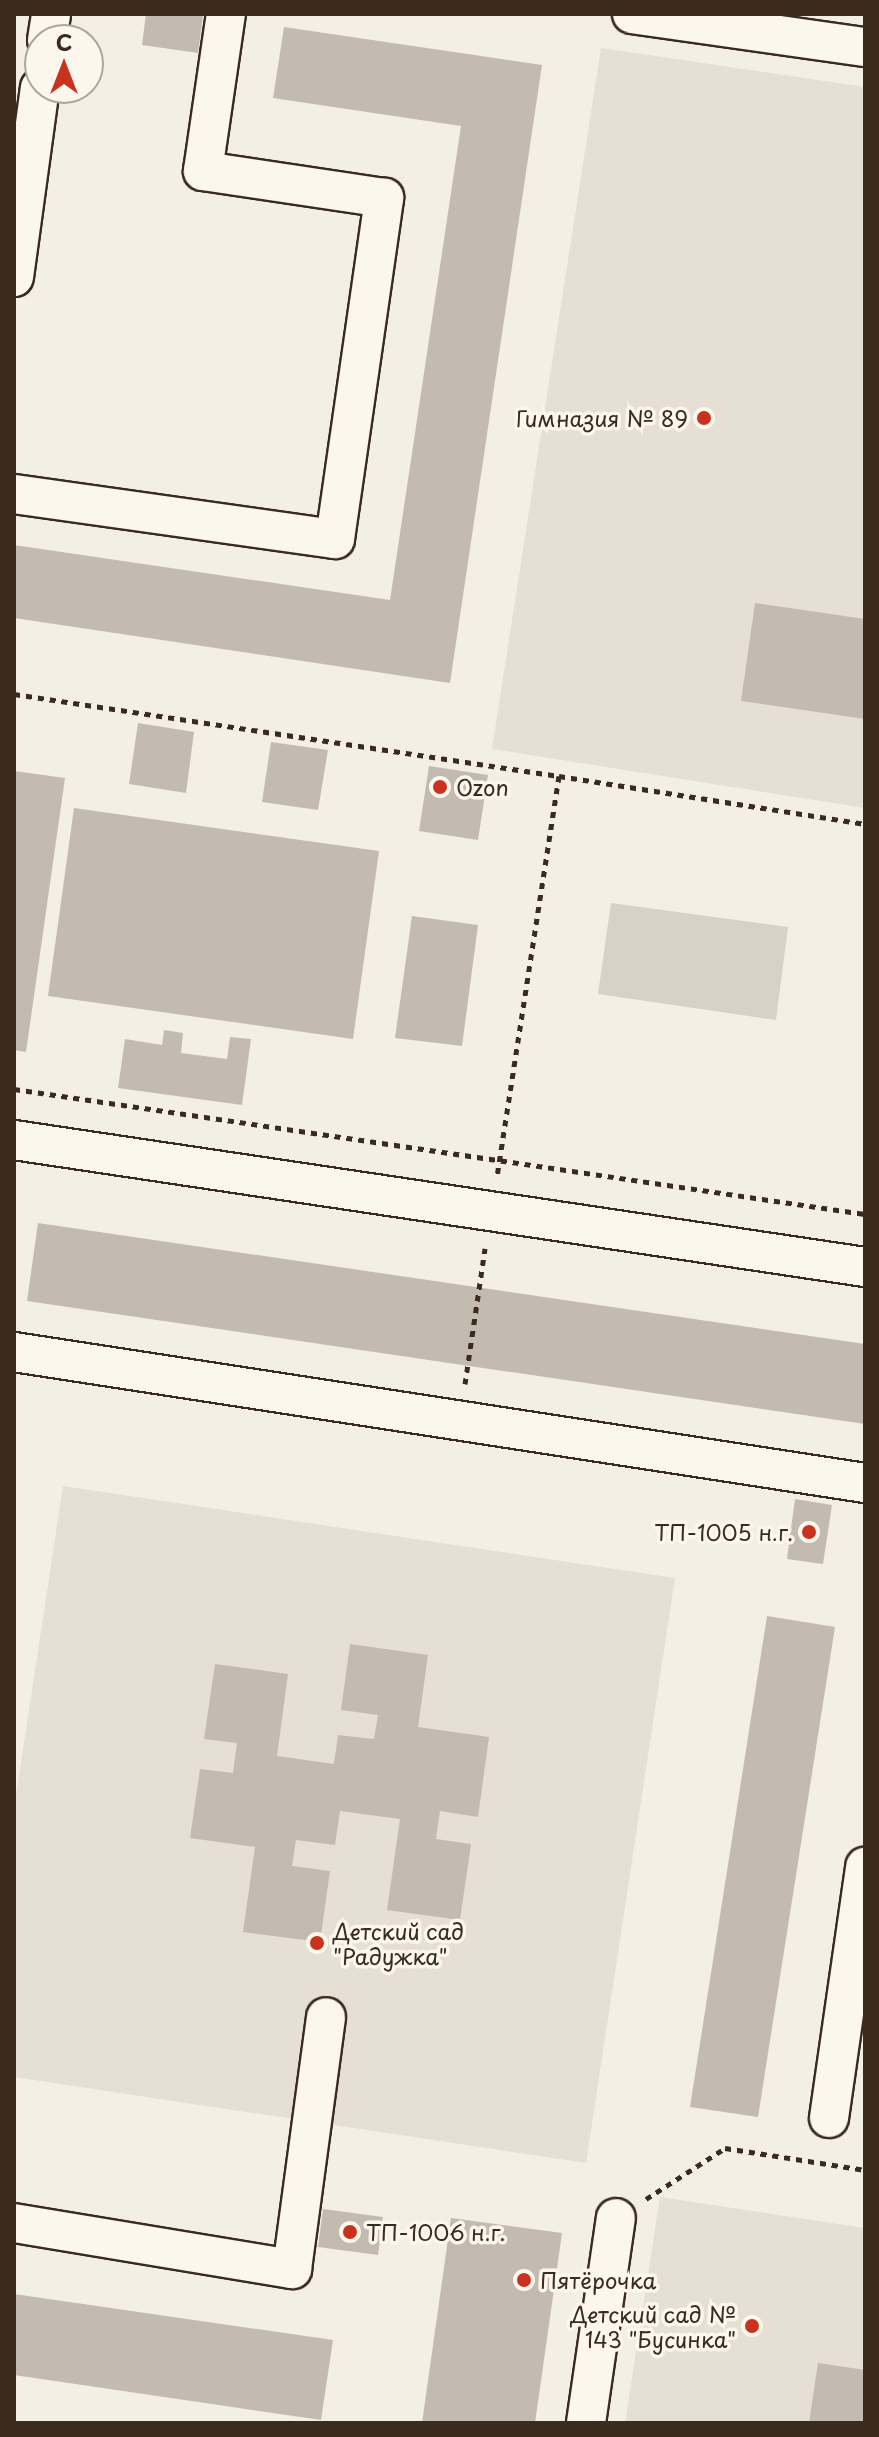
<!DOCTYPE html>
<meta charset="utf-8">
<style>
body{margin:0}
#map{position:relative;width:879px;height:2437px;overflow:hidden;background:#f3efe4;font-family:"Playpen Sans",sans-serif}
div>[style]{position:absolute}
.built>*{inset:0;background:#e5dfd4}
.green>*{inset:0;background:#d8d1c6}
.building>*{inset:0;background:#c3bbb0}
.path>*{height:5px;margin-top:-2.5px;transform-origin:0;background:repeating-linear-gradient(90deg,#3b2a1e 0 6px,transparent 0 12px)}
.roads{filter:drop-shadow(2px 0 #3b2a1e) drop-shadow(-2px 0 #3b2a1e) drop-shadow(0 2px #3b2a1e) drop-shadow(0 -2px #3b2a1e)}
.minor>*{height:38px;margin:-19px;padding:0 19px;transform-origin:19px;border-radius:19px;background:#fbf7ec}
.dots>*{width:22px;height:22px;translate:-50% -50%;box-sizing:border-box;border:4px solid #fbf7ec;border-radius:50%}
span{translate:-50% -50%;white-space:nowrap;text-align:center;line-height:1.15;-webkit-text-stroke:7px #fbf7ec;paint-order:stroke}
.poi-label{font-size:22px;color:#3b2a1e}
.right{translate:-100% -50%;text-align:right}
.left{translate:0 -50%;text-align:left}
.frame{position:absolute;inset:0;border:16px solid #3b2a1e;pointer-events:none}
.north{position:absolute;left:24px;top:24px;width:80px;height:80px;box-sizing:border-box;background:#fbf7ec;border:2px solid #aea59a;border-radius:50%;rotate:0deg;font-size:22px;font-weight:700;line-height:32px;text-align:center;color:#3b2a1e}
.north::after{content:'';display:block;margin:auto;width:28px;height:36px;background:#c8321e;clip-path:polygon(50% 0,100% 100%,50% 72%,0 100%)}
</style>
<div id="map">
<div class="built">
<i style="clip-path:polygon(601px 48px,865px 87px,865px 808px,492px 749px)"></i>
<i style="clip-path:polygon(63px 1486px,675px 1578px,586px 2163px,14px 2077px,14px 1809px)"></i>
<i style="clip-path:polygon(660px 2197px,865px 2228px,865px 2423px,625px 2423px)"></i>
</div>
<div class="green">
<i style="clip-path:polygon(611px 903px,788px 927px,776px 1020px,598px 994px)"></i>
</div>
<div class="building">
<i style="clip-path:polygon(146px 14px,203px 15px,198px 53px,142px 45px)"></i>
<i style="clip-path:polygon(284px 27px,542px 65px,450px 683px,14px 618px,14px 545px,390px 600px,461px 126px,273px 98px)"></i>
<i style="clip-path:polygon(755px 603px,865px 619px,865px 719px,741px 701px)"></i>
<i style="clip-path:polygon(138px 723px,194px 732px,186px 793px,129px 784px)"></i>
<i style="clip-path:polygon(271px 742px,328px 750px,318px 810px,262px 802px)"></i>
<i style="clip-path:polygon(429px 766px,488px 775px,478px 840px,419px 831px)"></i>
<i style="clip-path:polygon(14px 771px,65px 778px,26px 1052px,14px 1050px)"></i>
<i style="clip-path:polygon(74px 808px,379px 851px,353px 1039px,48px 996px)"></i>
<i style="clip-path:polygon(412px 916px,478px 925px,462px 1046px,395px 1038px)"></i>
<i style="clip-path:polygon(164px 1030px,183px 1033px,181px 1053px,227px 1059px,230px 1037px,251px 1039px,242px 1105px,118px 1088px,125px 1039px,162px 1045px)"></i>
<i style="clip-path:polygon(38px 1223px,865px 1344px,865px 1424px,27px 1301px)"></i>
<i style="clip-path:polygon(795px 1499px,832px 1505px,823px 1564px,787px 1559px)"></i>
<i style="clip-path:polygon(767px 1616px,835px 1627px,758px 2117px,690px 2107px)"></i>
<i style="clip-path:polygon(350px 1644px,428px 1655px,418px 1727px,489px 1737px,478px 1817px,440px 1811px,436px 1839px,471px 1844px,460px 1920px,387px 1910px,400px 1819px,340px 1811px,335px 1845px,296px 1840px,292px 1866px,330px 1871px,320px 1942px,243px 1932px,255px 1847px,190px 1838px,200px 1769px,233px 1773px,237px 1743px,204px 1739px,215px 1664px,288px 1674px,277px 1756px,334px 1764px,338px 1735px,374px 1739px,378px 1715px,341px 1710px)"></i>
<i style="clip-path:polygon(323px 2209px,383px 2217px,378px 2255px,318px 2247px)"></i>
<i style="clip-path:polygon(451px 2218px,562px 2233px,535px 2423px,422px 2423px)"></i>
<i style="clip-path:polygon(14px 2294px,333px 2340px,321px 2420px,14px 2375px)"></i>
<i style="clip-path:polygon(818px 2363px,865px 2370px,865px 2423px,809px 2423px)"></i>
</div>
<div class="path">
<i style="left:14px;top:694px;width:551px;rotate:8.56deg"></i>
<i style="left:559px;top:776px;width:404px;rotate:98.8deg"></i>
<i style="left:559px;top:776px;width:310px;rotate:8.9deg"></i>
<i style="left:14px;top:1089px;width:860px;rotate:8.36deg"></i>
<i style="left:465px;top:1384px;width:137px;rotate:-81.6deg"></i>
<i style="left:646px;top:2199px;width:94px;rotate:-32.8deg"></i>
<i style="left:725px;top:2148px;width:142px;rotate:8.9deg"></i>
</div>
<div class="roads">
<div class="minor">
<i style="left:632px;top:14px;width:235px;rotate:8.1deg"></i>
<i style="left:47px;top:40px;width:26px;rotate:-81deg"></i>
<i style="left:14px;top:277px;width:191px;rotate:-82.2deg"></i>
<i style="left:14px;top:494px;width:324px;rotate:8deg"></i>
<i style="left:335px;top:539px;width:345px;rotate:-81.8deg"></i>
<i style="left:384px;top:198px;width:183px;rotate:-171.5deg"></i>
<i style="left:203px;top:171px;width:159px;rotate:-81.7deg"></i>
<i style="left:14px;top:1140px;width:860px;rotate:8.49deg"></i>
<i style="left:14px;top:1352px;width:861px;rotate:8.75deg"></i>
<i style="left:829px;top:2118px;width:254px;rotate:-81.8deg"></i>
<i style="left:14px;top:2223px;width:282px;rotate:9.4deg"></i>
<i style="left:292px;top:2269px;width:254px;rotate:-82.3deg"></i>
<i style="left:586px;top:2423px;width:207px;rotate:-81.7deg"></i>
</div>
</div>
<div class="dots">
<i style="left:704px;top:418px;background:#c8321e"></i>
<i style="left:440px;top:787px;background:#c8321e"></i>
<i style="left:809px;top:1532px;background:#c8321e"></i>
<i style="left:317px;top:1943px;background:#c8321e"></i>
<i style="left:350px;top:2232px;background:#c8321e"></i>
<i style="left:524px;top:2280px;background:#c8321e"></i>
<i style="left:752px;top:2326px;background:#c8321e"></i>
</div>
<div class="poi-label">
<span class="right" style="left:688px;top:418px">Гимназия № 89</span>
<span class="left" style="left:456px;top:787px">Ozon</span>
<span class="right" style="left:793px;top:1532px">ТП-1005 н.г.</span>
<span class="left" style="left:333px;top:1943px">Детский сад<br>"Радужка"</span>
<span class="left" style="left:366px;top:2232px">ТП-1006 н.г.</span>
<span class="left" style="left:540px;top:2280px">Пятёрочка</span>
<span class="right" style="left:736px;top:2326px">Детский сад №<br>143 "Бусинка"</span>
</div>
<div class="frame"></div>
<div class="north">С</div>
</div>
